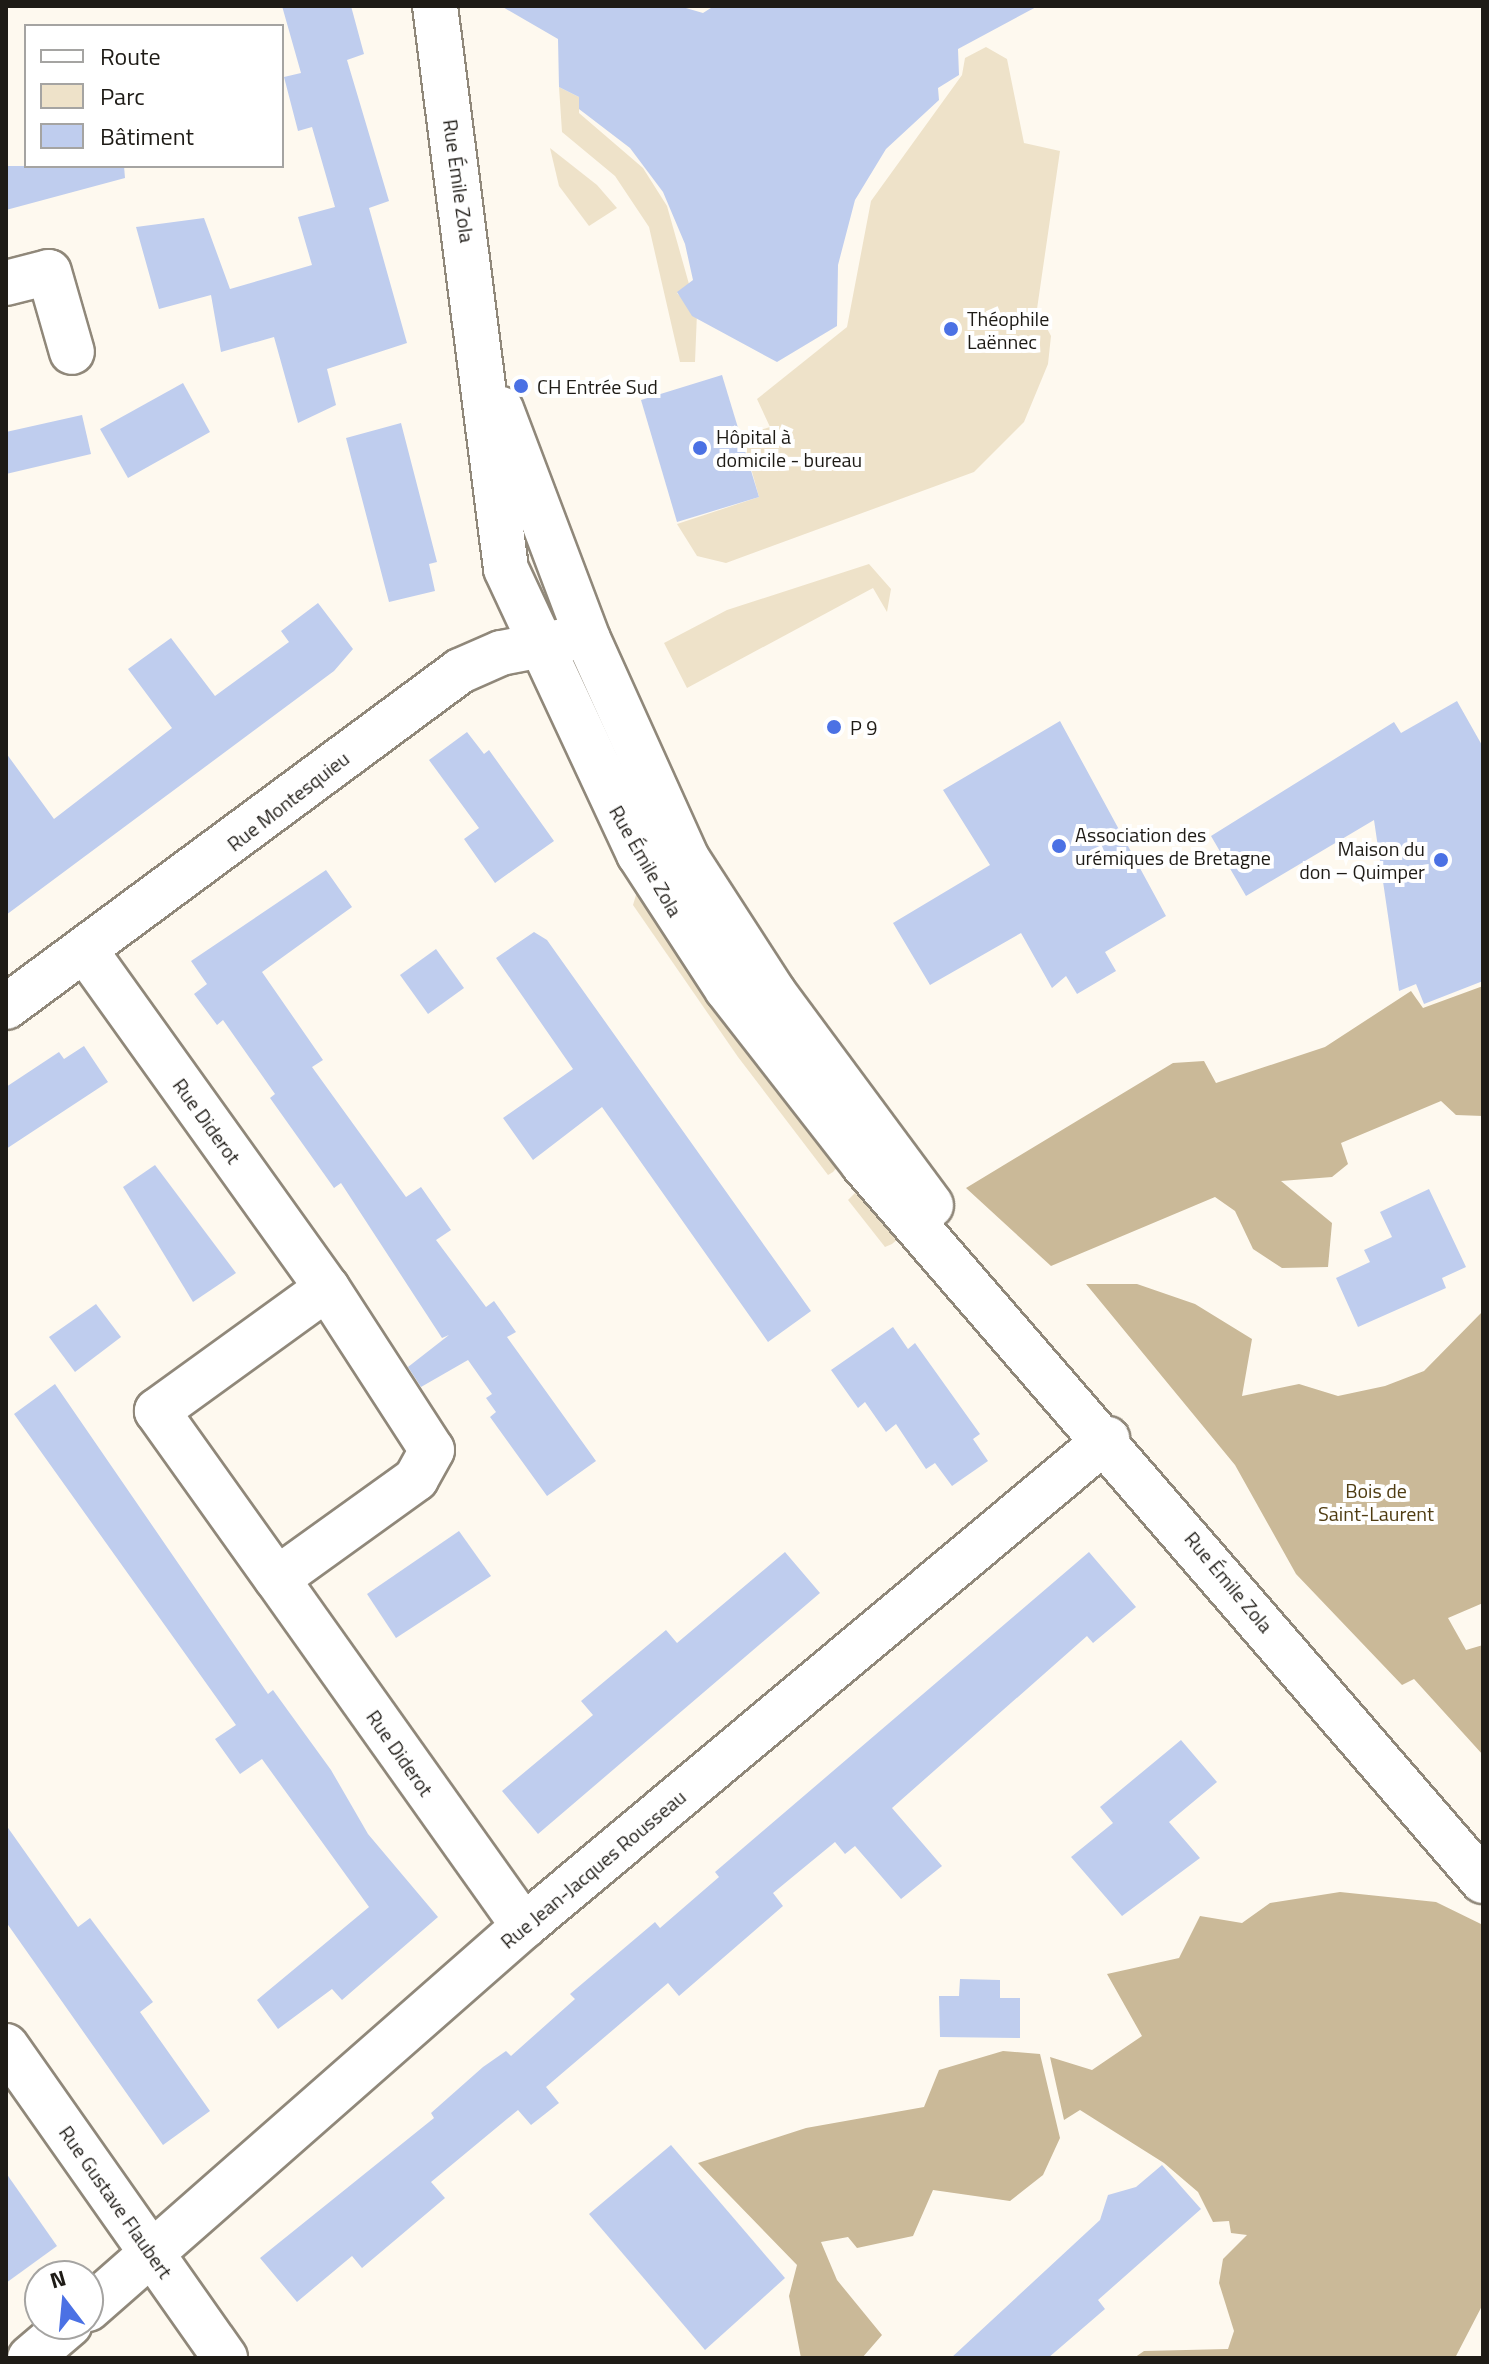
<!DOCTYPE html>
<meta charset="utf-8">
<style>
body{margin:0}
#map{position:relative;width:1489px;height:2364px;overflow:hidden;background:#fef9ef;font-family:"Titillium Web",sans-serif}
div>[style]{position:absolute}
.green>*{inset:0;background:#eee2c9}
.forest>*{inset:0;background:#cab998}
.building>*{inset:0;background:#bfcdee}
.roads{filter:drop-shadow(2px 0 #90887a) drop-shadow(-2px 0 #90887a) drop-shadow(0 2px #90887a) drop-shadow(0 -2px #90887a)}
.minor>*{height:44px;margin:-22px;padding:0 22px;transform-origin:22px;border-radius:22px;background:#fff}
.dots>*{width:22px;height:22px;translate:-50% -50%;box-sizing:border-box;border:4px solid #fff;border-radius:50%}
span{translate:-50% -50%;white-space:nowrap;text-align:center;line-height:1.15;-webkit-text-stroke:8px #fff;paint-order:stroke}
.street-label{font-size:20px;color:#1e1b16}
.poi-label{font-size:20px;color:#1e1b16}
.left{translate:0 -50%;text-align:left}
.right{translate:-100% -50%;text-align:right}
.park-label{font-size:20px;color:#4f3c12}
.frame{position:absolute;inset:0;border:8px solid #1e1b16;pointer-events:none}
.legend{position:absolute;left:24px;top:24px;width:260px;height:144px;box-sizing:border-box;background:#fff;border:2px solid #a5a4a2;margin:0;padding:10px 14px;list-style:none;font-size:24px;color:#1e1b16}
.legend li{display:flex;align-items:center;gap:16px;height:40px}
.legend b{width:40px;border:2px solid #a5a4a2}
.north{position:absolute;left:24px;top:2260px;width:80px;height:80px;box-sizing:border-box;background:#fff;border:2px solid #a5a4a2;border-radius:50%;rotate:344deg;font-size:22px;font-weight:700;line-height:32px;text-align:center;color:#1e1b16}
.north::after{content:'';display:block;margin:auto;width:28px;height:36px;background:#4b71e4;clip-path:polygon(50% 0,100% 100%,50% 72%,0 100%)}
</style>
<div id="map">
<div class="green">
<i style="clip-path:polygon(986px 47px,1007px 59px,1024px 143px,1060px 151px,1037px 309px,1051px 336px,1048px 364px,1024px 422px,974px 472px,726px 563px,697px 556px,677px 524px,759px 497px,742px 436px,770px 427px,757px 399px,847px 327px,871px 201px,962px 75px,965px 58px)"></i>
<i style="clip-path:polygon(559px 87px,579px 97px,579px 113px,643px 168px,667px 206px,689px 284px,677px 293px,697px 313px,695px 362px,680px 362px,649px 227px,615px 176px,562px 132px)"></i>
<i style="clip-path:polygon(550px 148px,597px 185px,617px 208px,589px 226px,559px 186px)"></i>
<i style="clip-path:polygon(869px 564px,891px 589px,887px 612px,873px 588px,687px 688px,664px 643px,727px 610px)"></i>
<i style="clip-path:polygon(639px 885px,839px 1165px,833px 1172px,828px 1175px,738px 1057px,633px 905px)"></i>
<i style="clip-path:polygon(862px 1186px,904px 1234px,892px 1244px,885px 1247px,848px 1200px)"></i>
</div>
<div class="forest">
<i style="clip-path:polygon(1483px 986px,1483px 1116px,1456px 1115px,1441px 1101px,1341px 1143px,1348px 1164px,1332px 1177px,1281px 1181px,1332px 1223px,1328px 1267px,1282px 1268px,1253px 1249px,1235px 1211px,1215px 1197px,1051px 1266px,966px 1188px,1173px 1063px,1204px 1061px,1216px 1083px,1325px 1047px,1411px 991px,1423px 1008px)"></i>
<i style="clip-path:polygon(1086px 1284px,1137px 1284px,1195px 1304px,1252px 1339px,1242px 1396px,1299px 1384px,1338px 1396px,1385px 1386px,1424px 1371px,1483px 1311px,1483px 1603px,1448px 1618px,1466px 1650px,1483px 1645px,1483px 1755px,1414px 1679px,1402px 1685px,1296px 1574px,1235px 1465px)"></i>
<i style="clip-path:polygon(1340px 1892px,1436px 1902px,1483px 1925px,1483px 2304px,1455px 2358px,1134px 2358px,1144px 2351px,1228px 2349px,1234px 2331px,1219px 2283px,1223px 2259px,1247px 2235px,1231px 2233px,1229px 2221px,1213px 2222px,1198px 2192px,1164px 2163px,1080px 2110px,1064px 2120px,1050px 2057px,1092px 2070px,1142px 2036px,1107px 1974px,1179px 1958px,1200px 1916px,1242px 1923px,1270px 1903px)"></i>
<i style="clip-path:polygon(1003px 2051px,1040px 2054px,1060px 2138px,1043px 2175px,1010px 2201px,933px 2190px,913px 2236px,857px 2248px,848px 2237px,821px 2242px,837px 2280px,882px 2335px,862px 2358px,801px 2358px,789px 2296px,797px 2265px,698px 2163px,806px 2128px,924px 2107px,939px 2070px)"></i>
</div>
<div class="building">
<i style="clip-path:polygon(282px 6px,351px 6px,364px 54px,347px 60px,389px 201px,369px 208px,407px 343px,327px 369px,336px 405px,298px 423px,274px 337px,221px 352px,211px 295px,159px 309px,136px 227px,204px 218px,230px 289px,312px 265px,298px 217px,335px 207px,312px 127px,298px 131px,284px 77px,301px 73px)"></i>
<i style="clip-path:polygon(501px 6px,679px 6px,703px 13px,714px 6px,1038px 6px,958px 49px,959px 75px,938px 88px,939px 100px,886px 149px,855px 200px,838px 265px,837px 326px,777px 362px,692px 316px,677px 292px,693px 280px,685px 244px,663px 192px,630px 148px,579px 109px,579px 97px,559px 87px,558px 39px)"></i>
<i style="clip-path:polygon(6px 166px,124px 166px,125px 178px,6px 210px)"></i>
<i style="clip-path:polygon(722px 375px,759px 497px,677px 522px,641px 400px)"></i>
<i style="clip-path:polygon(183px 383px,210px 432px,128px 478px,100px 429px)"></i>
<i style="clip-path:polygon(82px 415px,91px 454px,6px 474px,6px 432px)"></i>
<i style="clip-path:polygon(401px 423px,437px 562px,429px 564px,435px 591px,389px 602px,346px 438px)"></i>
<i style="clip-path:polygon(318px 603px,353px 649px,334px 671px,6px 915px,6px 753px,54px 819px,172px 728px,128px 669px,171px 638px,215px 696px,289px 642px,281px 631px)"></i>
<i style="clip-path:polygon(1457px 701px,1483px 747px,1483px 981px,1424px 1004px,1416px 984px,1399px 991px,1374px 820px,1246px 896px,1211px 836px,1394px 722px,1401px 733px)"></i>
<i style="clip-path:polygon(1060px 721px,1166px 916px,1105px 952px,1116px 971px,1077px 994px,1066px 976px,1052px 988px,1021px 933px,930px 985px,893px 923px,990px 865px,943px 790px)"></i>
<i style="clip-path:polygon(467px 732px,484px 754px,489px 750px,554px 841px,495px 883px,464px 839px,479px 828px,429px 760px)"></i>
<i style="clip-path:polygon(326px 870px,352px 907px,262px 972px,323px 1060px,312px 1067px,406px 1197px,421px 1187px,451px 1230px,436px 1240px,486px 1307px,494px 1301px,516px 1332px,507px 1337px,596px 1461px,547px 1496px,490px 1417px,496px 1412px,486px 1398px,492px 1394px,468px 1360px,421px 1387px,408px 1367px,449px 1335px,442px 1338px,341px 1183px,334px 1188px,270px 1098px,275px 1094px,223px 1020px,217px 1025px,194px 994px,207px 984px,191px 961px)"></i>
<i style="clip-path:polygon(534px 932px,547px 940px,811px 1311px,768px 1342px,602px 1107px,533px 1160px,503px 1118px,573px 1069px,496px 958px)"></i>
<i style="clip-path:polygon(436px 949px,464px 988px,428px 1014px,400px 975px)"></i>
<i style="clip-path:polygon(84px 1046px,108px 1082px,6px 1149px,6px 1087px,59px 1052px,64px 1059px)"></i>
<i style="clip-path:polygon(155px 1165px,236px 1273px,193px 1302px,123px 1187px)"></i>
<i style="clip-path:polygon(1429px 1189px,1466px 1267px,1442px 1278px,1446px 1288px,1358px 1327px,1336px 1278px,1370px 1262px,1364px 1250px,1392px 1237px,1380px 1212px)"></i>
<i style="clip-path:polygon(96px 1304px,121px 1337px,75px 1372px,49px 1337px)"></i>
<i style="clip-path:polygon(893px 1327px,908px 1349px,915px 1343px,980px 1434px,973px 1439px,988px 1461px,952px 1486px,935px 1463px,926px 1469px,896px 1424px,886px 1432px,865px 1402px,858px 1408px,831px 1370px)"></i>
<i style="clip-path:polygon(55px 1384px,268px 1694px,273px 1690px,331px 1770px,368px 1834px,438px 1917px,342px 2000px,332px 1989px,278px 2029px,257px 2000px,369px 1907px,262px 1759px,240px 1774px,215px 1739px,236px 1725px,14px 1414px)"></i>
<i style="clip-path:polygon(459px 1531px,491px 1576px,396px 1638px,367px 1594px)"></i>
<i style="clip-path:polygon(785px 1552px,820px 1593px,538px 1834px,502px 1791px,593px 1715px,581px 1701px,666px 1630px,677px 1643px)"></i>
<i style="clip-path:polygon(1089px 1552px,1136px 1607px,1093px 1643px,1087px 1636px,892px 1808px,942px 1866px,901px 1899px,855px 1846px,845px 1854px,835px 1842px,773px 1893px,783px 1906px,679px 1996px,668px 1983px,546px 2087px,559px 2103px,531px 2125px,518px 2110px,431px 2182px,445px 2198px,362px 2268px,352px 2256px,297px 2302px,260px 2258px,434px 2118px,431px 2113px,483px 2067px,506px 2051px,511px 2056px,575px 1999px,570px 1994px,655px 1922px,660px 1928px,719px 1877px,715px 1872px)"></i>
<i style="clip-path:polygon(1181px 1740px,1217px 1782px,1169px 1822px,1200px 1858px,1122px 1916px,1071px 1857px,1113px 1823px,1100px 1807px)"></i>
<i style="clip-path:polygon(6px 1825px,78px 1927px,90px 1918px,153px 2002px,140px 2012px,210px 2111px,163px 2145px,6px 1922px)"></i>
<i style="clip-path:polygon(960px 1979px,1000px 1980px,1000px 1998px,1020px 1998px,1020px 2038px,940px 2037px,939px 1996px,959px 1996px)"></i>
<i style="clip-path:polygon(671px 2145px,785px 2278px,705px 2350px,589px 2214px)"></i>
<i style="clip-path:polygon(1162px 2165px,1201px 2209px,1098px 2300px,1105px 2309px,1048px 2358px,951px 2358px,1100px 2220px,1108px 2195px,1136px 2187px)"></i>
<i style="clip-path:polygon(6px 2173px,57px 2246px,6px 2283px)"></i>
</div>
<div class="roads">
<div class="minor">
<i style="left:435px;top:6px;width:567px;rotate:82.81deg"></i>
<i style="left:506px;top:569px;width:315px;rotate:65deg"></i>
<i style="left:639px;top:854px;width:161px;rotate:56.9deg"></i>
<i style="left:727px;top:989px;width:222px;rotate:52.1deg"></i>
<i style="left:863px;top:1164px;width:948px;rotate:49.15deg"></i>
<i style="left:6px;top:283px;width:44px;rotate:-14.3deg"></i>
<i style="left:49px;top:272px;width:83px;rotate:74deg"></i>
<i style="left:501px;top:409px;width:246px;rotate:69.3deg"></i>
<i style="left:588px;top:639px;width:243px;rotate:65.7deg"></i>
<i style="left:688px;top:860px;width:158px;rotate:57.1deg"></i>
<i style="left:774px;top:993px;width:264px;rotate:53.5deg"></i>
<i style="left:87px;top:953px;width:412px;rotate:54.4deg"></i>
<i style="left:327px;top:1288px;width:210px;rotate:144.1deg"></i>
<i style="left:157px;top:1411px;width:206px;rotate:54.5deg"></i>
<i style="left:6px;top:1007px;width:565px;rotate:-36.5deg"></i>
<i style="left:460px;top:671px;width:45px;rotate:-23.7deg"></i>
<i style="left:501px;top:653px;width:63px;rotate:-11deg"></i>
<i style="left:327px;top:1288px;width:193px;rotate:57.1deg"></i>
<i style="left:432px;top:1450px;width:33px;rotate:119deg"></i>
<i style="left:416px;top:1479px;width:171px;rotate:144.3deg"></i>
<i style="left:277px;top:1579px;width:426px;rotate:54.6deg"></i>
<i style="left:6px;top:2046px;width:381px;rotate:54.9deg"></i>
<i style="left:88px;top:2309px;width:580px;rotate:-41.3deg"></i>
<i style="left:524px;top:1926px;width:760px;rotate:-39.87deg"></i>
<i style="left:30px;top:2358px;width:52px;rotate:-40.4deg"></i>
</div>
</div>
<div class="dots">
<i style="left:951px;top:329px;background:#4b71e4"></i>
<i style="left:521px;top:386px;background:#4b71e4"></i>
<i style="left:700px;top:448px;background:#4b71e4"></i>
<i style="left:834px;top:727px;background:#4b71e4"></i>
<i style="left:1059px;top:846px;background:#4b71e4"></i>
<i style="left:1441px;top:860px;background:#4b71e4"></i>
</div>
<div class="street-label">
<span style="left:459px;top:181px;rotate:82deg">Rue Émile Zola</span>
<span style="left:288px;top:801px;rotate:-38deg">Rue Montesquieu</span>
<span style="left:646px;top:861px;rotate:60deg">Rue Émile Zola</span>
<span style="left:207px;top:1121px;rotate:54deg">Rue Diderot</span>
<span style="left:1229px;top:1582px;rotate:50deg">Rue Émile Zola</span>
<span style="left:400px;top:1753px;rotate:55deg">Rue Diderot</span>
<span style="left:593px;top:1869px;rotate:-40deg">Rue Jean-Jacques Rousseau</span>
<span style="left:116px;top:2202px;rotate:55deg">Rue Gustave Flaubert</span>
</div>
<div class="poi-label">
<span class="left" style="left:967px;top:330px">Théophile<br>Laënnec</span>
<span class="left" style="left:537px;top:386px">CH Entrée Sud</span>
<span class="left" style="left:716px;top:448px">Hôpital à<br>domicile - bureau</span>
<span class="left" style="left:850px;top:727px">P 9</span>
<span class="left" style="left:1075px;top:846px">Association des<br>urémiques de Bretagne</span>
<span class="right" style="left:1425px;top:860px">Maison du<br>don – Quimper</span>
</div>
<div class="park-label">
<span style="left:1376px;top:1502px">Bois de<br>Saint-Laurent</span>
</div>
<div class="frame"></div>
<ul class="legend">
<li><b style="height:10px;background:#fff"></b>Route</li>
<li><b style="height:22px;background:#eee2c9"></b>Parc</li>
<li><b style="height:22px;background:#bfcdee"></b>Bâtiment</li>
</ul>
<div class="north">N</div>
</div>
